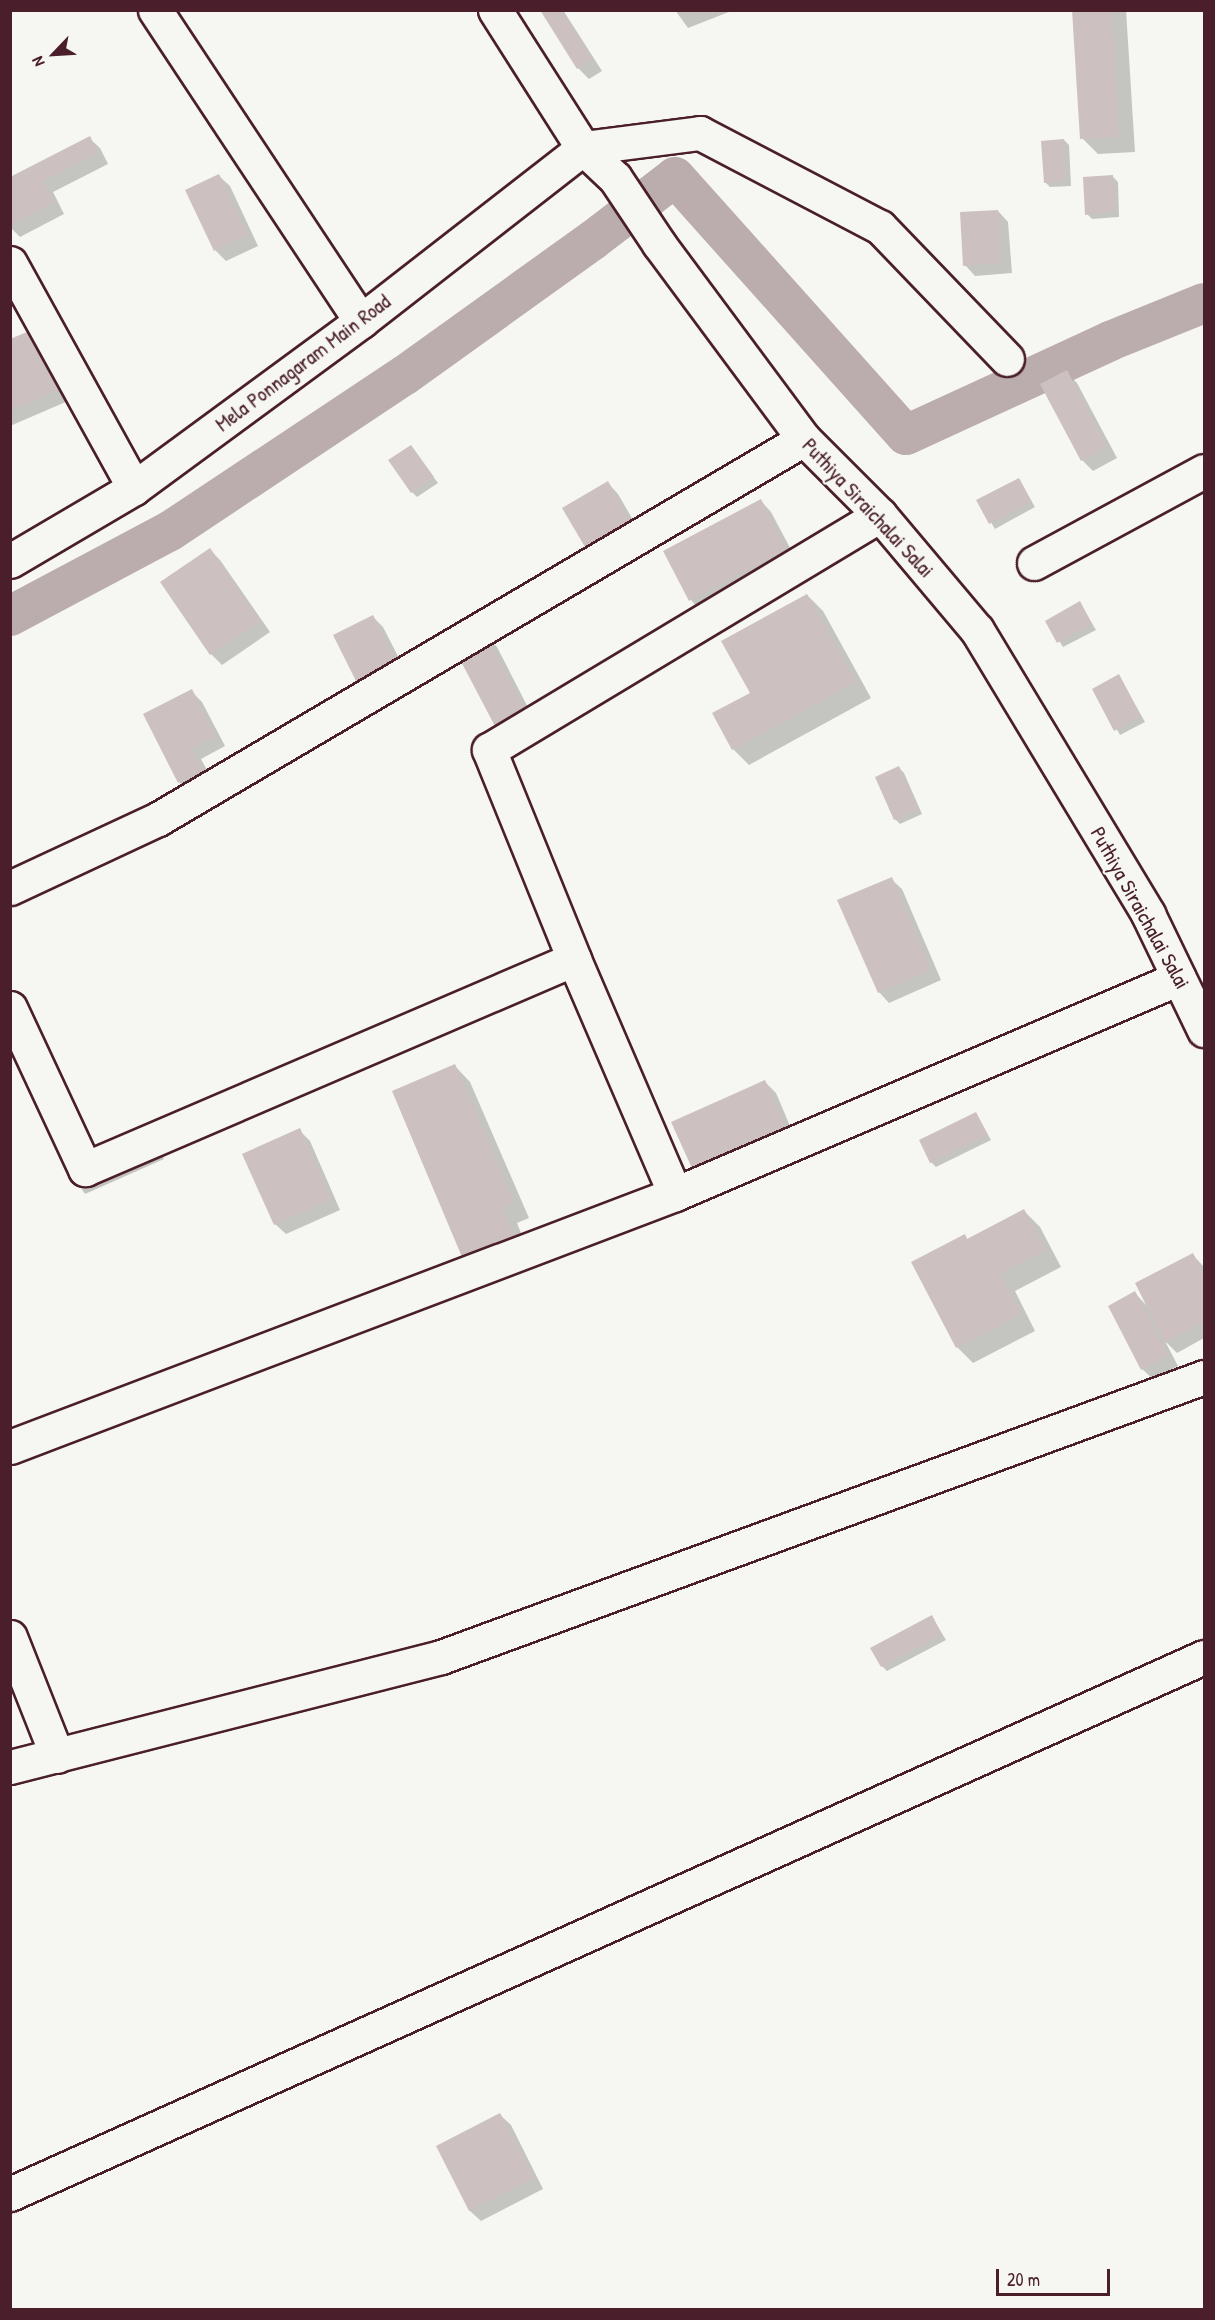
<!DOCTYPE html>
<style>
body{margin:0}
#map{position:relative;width:1215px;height:2320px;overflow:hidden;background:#f6f6f2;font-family:"Patrick Hand",sans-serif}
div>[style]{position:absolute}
.shadow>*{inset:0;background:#0003}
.canal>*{height:40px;margin:-20px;padding:0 20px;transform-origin:20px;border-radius:20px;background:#bbadae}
.building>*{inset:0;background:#ccc1c0}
.roads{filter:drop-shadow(2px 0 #4a1f2b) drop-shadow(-2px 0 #4a1f2b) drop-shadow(0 2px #4a1f2b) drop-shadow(0 -2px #4a1f2b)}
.minor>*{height:33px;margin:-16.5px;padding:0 16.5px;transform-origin:16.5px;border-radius:16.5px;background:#f6f6f2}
.major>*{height:33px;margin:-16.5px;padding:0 16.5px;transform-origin:16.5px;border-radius:16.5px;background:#f6f6f2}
span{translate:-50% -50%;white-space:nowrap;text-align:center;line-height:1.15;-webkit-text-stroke:4.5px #f6f6f2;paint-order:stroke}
.street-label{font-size:21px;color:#4a1f2b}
.frame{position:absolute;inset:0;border:12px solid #4a1f2b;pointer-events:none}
.north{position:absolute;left:24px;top:24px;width:60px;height:60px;-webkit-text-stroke:4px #f6f6f2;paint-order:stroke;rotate:245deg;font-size:16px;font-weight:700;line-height:24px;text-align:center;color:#4a1f2b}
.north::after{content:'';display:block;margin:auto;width:21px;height:27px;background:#4a1f2b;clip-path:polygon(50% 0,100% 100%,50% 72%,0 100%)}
.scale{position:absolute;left:996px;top:2269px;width:114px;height:27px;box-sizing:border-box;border:3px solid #4a1f2b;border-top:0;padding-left:8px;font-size:18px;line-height:21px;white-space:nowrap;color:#4a1f2b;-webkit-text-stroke:4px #f6f6f2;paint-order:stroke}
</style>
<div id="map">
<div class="shadow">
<i style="clip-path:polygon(542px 10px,563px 10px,602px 71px,589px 79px,578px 68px)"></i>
<i style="clip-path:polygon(675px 10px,734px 10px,688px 28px)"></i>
<i style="clip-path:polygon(1074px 10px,1126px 10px,1135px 152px,1098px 154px,1082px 138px)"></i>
<i style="clip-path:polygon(89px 138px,100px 148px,108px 164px,53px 192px,64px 214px,20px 237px,10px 227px,10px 179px)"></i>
<i style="clip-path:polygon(1064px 140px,1069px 145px,1071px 186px,1050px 187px,1045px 182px)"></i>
<i style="clip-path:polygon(219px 176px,230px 186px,258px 246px,226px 261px,216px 251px,187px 191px)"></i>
<i style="clip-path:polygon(1113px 177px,1118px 182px,1119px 217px,1092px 219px,1087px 214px)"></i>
<i style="clip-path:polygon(998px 211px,1008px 222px,1012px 273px,975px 276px,965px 265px)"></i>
<i style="clip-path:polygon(31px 332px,68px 401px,10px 426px,10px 341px)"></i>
<i style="clip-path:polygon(1067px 372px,1077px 383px,1117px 458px,1093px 471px,1082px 460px)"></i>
<i style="clip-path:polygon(411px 447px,438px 483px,417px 497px,412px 492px)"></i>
<i style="clip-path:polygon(1018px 479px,1035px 507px,995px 529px,978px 501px)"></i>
<i style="clip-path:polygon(608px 483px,618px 494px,640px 532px,597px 557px,586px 546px,564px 509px)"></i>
<i style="clip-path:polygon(761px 501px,771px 512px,797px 561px,701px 611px,691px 600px,665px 552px)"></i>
<i style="clip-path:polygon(210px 550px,220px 560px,270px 632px,222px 665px,211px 654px)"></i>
<i style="clip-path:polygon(807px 595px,823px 611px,871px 698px,749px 765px,733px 749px,752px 693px)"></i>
<i style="clip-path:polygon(1080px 603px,1096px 630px,1063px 647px,1047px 621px)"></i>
<i style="clip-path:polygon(372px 616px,383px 627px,407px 674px,369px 693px)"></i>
<i style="clip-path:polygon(486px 636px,497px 647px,538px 727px,509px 741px)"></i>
<i style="clip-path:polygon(1119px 676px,1145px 722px,1120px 735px,1094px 690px)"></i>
<i style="clip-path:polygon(191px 691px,202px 702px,225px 746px,201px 759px,213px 781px,190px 792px,179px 782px)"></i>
<i style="clip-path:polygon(899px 768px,904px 773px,922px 814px,900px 824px,895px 819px)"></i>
<i style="clip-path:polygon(891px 879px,902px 889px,941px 980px,889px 1003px,879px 992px)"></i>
<i style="clip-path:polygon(455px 1066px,470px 1082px,529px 1218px,517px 1223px,528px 1251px,479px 1272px,463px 1256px)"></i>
<i style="clip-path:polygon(765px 1082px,776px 1093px,799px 1147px,698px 1176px)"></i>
<i style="clip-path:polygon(976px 1114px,991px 1140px,936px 1167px,931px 1162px)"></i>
<i style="clip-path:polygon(299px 1130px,310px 1141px,340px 1210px,286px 1234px,275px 1224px)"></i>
<i style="clip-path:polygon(160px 1149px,164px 1159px,85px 1194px,75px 1179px)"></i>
<i style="clip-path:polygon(1024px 1211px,1040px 1227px,1061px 1267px,1015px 1291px,1035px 1331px,973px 1363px,957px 1347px,965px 1236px,968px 1240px)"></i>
<i style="clip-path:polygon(1193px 1255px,1204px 1267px,1204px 1338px,1177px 1353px,1165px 1341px,1178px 1366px,1153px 1379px,1142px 1369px,1135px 1293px,1147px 1306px)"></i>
<i style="clip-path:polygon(932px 1617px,946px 1640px,887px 1671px,882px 1666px)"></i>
<i style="clip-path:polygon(500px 2115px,511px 2125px,543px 2189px,481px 2221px,470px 2211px,438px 2146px)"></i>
</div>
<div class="canal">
<i style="left:10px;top:616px;width:181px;rotate:-28deg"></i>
<i style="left:170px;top:531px;width:282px;rotate:-33.6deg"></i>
<i style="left:405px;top:375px;width:231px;rotate:-35.7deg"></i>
<i style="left:593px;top:240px;width:103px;rotate:-37.5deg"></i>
<i style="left:675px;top:177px;width:346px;rotate:48.2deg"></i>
<i style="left:906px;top:435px;width:225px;rotate:-24.7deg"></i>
<i style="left:1110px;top:341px;width:101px;rotate:-22deg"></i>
</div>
<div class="building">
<i style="clip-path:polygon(540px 10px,561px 10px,592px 59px,577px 69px)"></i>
<i style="clip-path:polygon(1072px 10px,1112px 10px,1119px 137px,1080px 139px)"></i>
<i style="clip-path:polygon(90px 136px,98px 153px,43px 181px,55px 203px,10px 226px,10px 177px)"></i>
<i style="clip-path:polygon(1064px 139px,1066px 181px,1044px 183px,1041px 141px)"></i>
<i style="clip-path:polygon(219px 174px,248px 235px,214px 251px,185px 190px)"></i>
<i style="clip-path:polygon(1113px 175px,1115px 212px,1085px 215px,1083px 177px)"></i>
<i style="clip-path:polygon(998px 210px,1002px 263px,963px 266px,960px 212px)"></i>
<i style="clip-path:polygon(32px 330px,58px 390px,10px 411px,10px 339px)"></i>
<i style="clip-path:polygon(1067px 370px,1107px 447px,1081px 461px,1040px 384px)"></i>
<i style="clip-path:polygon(411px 445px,434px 477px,411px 493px,388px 460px)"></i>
<i style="clip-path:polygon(1019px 478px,1032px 502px,989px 524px,976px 500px)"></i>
<i style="clip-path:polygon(608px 481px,630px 521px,585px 547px,562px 508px)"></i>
<i style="clip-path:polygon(761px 499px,787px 550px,689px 601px,663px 551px)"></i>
<i style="clip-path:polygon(210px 548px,261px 621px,210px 655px,160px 582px)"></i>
<i style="clip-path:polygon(807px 594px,856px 682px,732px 750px,712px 713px,750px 693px,721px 641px)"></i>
<i style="clip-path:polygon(1080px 601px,1092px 624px,1057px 643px,1045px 621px)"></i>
<i style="clip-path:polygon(373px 615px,397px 663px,357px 683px,333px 635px)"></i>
<i style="clip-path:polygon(486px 634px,528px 716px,498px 732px,455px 650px)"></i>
<i style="clip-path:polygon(1119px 674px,1141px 716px,1114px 731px,1092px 689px)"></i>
<i style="clip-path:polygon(192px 689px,215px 736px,191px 748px,203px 770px,178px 783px,143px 714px)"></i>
<i style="clip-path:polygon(899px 766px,918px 809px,894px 820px,875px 777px)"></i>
<i style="clip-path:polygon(892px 877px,931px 970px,878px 993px,837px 900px)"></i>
<i style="clip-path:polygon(455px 1064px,514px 1202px,502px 1207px,514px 1235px,462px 1257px,392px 1091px)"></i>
<i style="clip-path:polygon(765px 1080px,790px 1136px,696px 1177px,671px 1122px)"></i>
<i style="clip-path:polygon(976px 1112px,988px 1135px,930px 1163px,919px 1140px)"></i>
<i style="clip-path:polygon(300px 1128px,331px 1199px,274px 1225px,242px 1154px)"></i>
<i style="clip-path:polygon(1024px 1209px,1046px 1250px,1000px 1274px,1021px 1314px,956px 1348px,911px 1262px,965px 1234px,967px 1239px)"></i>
<i style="clip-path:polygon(1193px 1253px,1204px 1275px,1204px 1322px,1165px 1343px,1135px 1283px)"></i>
<i style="clip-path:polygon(1135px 1291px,1168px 1355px,1141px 1370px,1108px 1306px)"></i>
<i style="clip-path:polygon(932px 1615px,942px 1635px,881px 1667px,870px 1648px)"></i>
<i style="clip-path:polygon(500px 2113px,534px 2178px,469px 2211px,436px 2146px)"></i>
</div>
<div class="roads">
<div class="minor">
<i style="left:155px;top:10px;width:373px;rotate:56.5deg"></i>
<i style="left:10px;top:263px;width:257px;rotate:61.1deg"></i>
<i style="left:10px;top:561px;width:144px;rotate:-30.5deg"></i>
<i style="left:134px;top:488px;width:282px;rotate:-36.3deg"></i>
<i style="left:361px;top:321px;width:281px;rotate:-37.9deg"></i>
<i style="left:583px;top:148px;width:118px;rotate:-7.3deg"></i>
<i style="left:700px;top:133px;width:203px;rotate:27.6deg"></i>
<i style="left:880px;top:227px;width:183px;rotate:46.1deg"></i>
<i style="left:1034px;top:563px;width:193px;rotate:-28.4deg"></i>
<i style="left:10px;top:888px;width:163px;rotate:-25deg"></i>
<i style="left:158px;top:819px;width:749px;rotate:-30.47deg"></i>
<i style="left:10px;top:1008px;width:178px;rotate:65deg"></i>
<i style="left:85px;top:1169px;width:532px;rotate:-23.24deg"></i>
<i style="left:675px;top:1194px;width:256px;rotate:-113.3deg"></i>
<i style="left:574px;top:959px;width:226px;rotate:-112.1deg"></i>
<i style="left:489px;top:750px;width:456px;rotate:-31deg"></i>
<i style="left:10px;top:1447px;width:712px;rotate:-20.83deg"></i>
<i style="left:675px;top:1194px;width:548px;rotate:-23.2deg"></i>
<i style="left:10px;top:1637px;width:128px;rotate:68.4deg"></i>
<i style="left:10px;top:1767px;width:445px;rotate:-14.3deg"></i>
<i style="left:441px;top:1657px;width:813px;rotate:-20.15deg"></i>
<i style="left:10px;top:2194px;width:1309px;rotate:-24.22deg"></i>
</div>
<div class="major">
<i style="left:495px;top:10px;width:164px;rotate:57.5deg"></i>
<i style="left:583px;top:148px;width:44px;rotate:43.2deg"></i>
<i style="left:615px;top:178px;width:79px;rotate:56.3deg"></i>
<i style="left:659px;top:244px;width:243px;rotate:53.4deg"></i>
<i style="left:804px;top:439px;width:107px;rotate:45deg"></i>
<i style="left:880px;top:515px;width:150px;rotate:49.9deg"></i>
<i style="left:977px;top:630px;width:332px;rotate:58.9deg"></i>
<i style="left:1148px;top:914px;width:129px;rotate:64.2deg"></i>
</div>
</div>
<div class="street-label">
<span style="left:303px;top:363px;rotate:-37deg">Mela Ponnagaram Main Road</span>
<span style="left:868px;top:508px;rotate:47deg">Puthiya Siraichalai Salai</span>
<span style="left:1140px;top:908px;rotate:61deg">Puthiya Siraichalai Salai</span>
</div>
<div class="frame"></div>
<div class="north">N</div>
<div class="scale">20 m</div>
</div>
